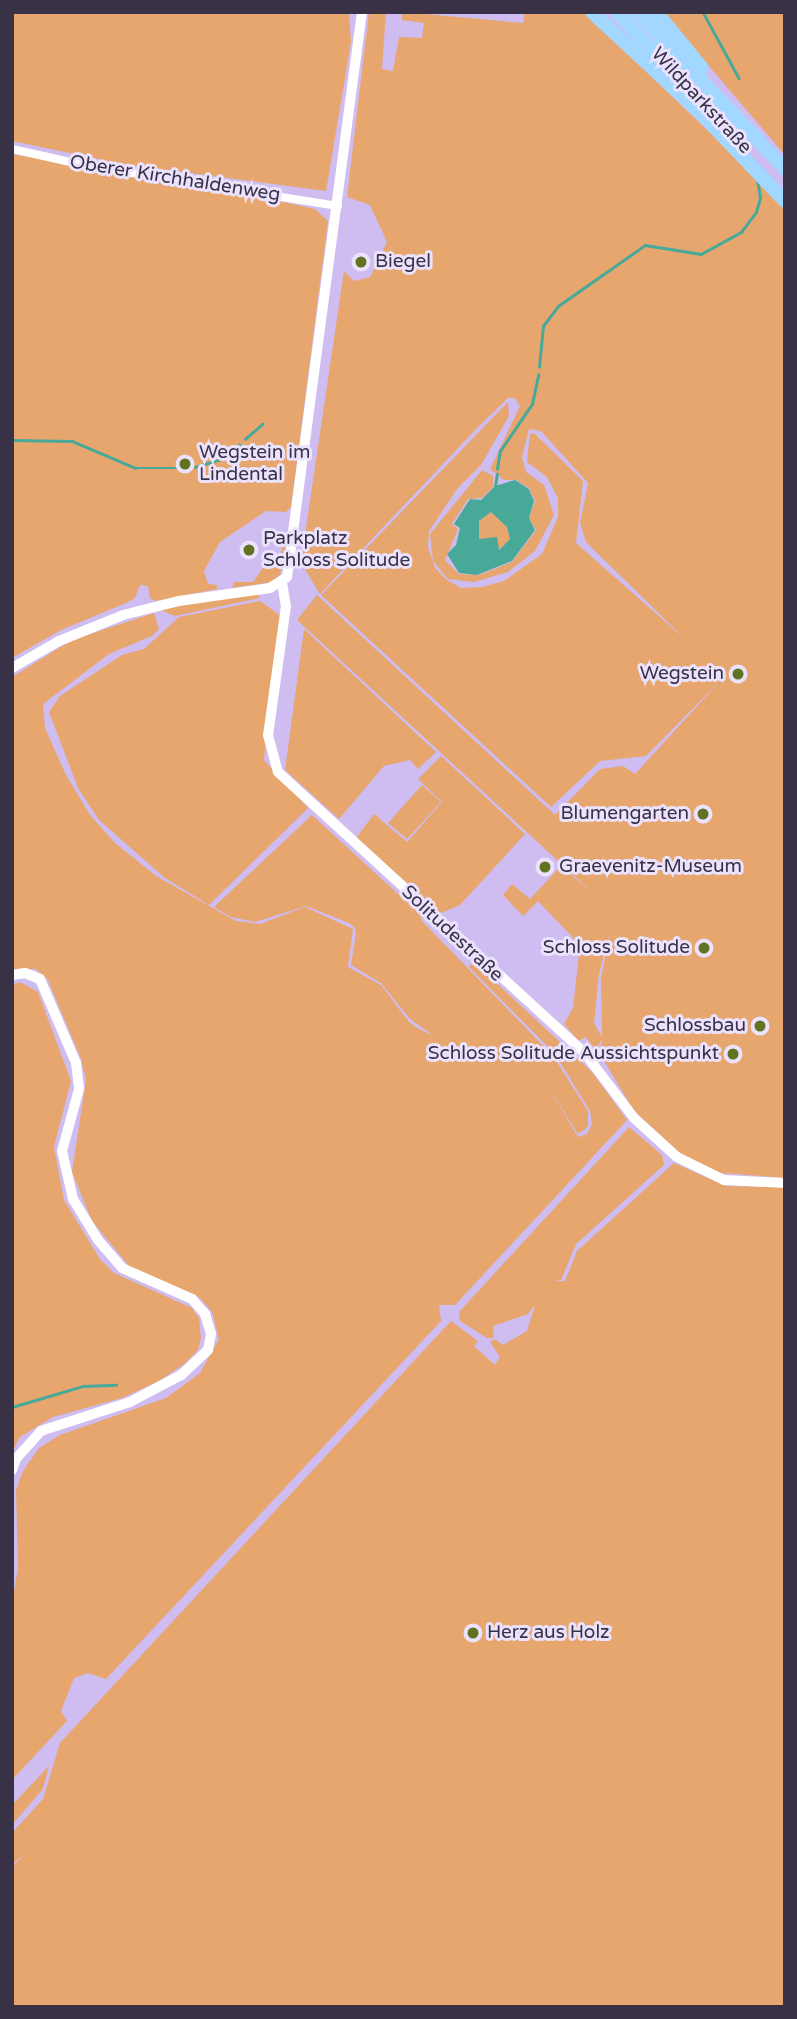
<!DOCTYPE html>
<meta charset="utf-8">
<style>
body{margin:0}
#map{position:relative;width:797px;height:2019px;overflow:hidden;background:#cfbcf0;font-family:"Varela Round",sans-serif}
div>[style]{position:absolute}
.green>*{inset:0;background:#e7a66e}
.water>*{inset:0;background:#48a999}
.stream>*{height:2.5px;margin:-1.25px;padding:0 1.25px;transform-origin:1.25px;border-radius:1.25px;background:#48a999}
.minor>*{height:8px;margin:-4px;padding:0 4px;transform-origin:4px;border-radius:4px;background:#fff}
.tertiary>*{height:10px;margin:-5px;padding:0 5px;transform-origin:5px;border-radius:5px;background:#fff}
.trunk>*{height:14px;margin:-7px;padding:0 7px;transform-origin:7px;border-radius:7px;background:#a2d8ff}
.dots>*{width:19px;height:19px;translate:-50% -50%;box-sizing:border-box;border:4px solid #ebe2fd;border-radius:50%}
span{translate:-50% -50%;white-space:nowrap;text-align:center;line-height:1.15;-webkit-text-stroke:6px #ebe2fd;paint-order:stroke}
.street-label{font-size:19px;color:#393246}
.poi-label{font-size:19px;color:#393246}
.left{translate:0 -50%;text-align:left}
.right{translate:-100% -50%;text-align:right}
.frame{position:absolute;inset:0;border:14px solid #393246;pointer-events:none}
</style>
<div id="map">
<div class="green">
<i style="clip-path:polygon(12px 12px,349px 12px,351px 42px,326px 191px,123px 164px,12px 141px)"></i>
<i style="clip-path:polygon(evenodd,369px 12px,386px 12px,382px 69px,393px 71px,399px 37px,422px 38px,424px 23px,402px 20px,402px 12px,523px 23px,525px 12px,584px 12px,785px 205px,785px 1178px,709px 1172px,683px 1156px,634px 1111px,600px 1054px,602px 1039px,596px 1050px,585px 1037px,579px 1041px,564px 1024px,573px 1008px,580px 945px,538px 901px,523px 916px,503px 895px,512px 884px,530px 899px,561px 866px,596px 896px,297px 620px,317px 595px,555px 815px,600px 769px,623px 766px,635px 774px,722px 679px,646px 756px,600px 761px,551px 807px,321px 595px,508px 402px,509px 416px,481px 465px,457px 489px,429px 531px,428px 547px,435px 568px,447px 580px,461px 588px,482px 587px,504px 581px,542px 554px,558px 517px,558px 498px,547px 477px,527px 462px,530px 434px,534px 433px,583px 481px,576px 543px,686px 640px,586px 542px,580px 523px,588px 483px,541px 431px,529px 429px,522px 457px,526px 472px,544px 485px,554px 515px,535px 551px,508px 572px,474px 582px,448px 579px,433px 561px,430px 534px,482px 470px,493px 476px,493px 487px,482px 498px,468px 499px,452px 524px,458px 529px,445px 560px,459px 574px,479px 575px,512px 562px,536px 530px,529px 518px,535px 501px,529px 488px,516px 480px,504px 480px,490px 469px,520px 406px,515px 398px,508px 398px,478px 427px,320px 594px,306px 571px,301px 562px,344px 271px,354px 281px,370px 277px,387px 242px,370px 205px,347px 197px,369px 12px,610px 932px,601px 978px,602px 1037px,594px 1023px,599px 974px,610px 932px)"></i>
<i style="clip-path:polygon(631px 12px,785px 12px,785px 155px,684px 37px)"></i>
<i style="clip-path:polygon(12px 154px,288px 203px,315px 209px,328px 221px,291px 507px,286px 512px,266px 511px,220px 542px,204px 571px,208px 584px,217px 585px,217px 589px,156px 601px,150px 598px,148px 586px,140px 585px,135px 598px,126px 603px,61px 630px,12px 658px)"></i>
<i style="clip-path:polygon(491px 512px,507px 527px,510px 539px,498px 550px,492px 539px,479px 539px,479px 521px)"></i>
<i style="clip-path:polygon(293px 516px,280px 575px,272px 582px,232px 588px,234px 582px,253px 582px,265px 565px,279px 558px)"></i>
<i style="clip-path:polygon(257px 593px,260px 598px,175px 616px,158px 609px)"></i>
<i style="clip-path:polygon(260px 601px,281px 616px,264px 760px,308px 808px,209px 905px,165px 878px,99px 820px,78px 788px,49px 712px,60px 696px,122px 655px,144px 649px,179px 617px)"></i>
<i style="clip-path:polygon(154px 613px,159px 629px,152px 636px,109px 654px,43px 704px,45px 728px,66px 775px,90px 815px,115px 843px,156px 876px,236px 921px,260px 924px,305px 907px,353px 929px,348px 967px,381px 985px,409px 1022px,419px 1029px,434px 1036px,410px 1019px,381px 983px,351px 965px,356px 933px,355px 928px,349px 923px,306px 906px,255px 922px,231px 917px,214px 907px,312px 815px,420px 914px,422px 921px,553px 1056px,588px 1111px,588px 1127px,578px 1134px,549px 1088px,578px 1137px,587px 1134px,592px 1124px,590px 1111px,555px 1054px,469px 967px,473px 961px,592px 1072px,627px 1120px,455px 1305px,439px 1305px,441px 1321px,106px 1679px,88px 1673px,74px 1678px,61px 1711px,67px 1721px,12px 1780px,12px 1603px,18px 1568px,16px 1490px,23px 1471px,39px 1448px,60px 1435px,166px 1398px,200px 1373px,219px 1339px,212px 1312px,200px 1298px,130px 1267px,92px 1221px,72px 1172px,86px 1080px,81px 1059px,48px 980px,36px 969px,12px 969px,12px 677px,72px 640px)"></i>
<i style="clip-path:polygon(304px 629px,436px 752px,418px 769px,410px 760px,384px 766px,339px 819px,285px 770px)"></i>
<i style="clip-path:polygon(441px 756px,525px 834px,460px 905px,441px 913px,356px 838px,374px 814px,407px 842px,442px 802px,418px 779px)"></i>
<i style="clip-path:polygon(422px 785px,441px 802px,407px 839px,388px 823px)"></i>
<i style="clip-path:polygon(20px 982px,38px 992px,71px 1081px,54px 1147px,64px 1200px,100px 1259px,114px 1273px,192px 1308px,199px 1318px,201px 1338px,198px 1350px,184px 1364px,159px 1381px,122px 1398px,53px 1417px,20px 1437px,12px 1452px,12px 985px)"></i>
<i style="clip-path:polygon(629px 1127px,662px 1155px,664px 1165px,576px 1244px,561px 1280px,554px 1281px,565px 1281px,577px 1251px,674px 1163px,726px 1186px,785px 1187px,785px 2007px,12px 2007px,12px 1867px,29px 1850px,12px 1865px,12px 1833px,43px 1799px,60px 1743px,451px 1321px,478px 1341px,474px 1346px,495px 1365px,500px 1357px,490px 1342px,495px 1339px,503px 1345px,527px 1331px,535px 1305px,528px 1314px,493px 1326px,494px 1338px,487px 1338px,460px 1321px,459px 1312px)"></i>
<i style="clip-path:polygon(49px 1766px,43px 1789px,12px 1825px,12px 1805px)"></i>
</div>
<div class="water">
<i style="clip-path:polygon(evenodd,515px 480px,529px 489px,534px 501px,529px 518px,535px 530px,512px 561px,477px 575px,459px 573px,447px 554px,456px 545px,460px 528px,454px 524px,470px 499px,481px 500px,495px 486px,515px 480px,491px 512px,507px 527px,510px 539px,499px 550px,497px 537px,479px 539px,479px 521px,491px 512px)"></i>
</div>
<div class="stream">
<i style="left:703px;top:12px;width:75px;rotate:61.4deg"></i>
<i style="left:539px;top:367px;width:41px;rotate:-84.4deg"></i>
<i style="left:543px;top:326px;width:25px;rotate:-53deg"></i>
<i style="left:558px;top:306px;width:106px;rotate:-35deg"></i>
<i style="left:645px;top:245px;width:57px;rotate:9.1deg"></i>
<i style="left:701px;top:254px;width:46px;rotate:-28.8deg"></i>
<i style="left:741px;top:232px;width:25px;rotate:-53deg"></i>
<i style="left:756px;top:212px;width:15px;rotate:-74deg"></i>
<i style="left:760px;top:198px;width:18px;rotate:-99deg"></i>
<i style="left:245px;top:439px;width:23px;rotate:-41deg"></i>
<i style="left:12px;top:440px;width:60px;rotate:1deg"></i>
<i style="left:72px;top:441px;width:69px;rotate:22.9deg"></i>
<i style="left:136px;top:468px;width:51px"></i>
<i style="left:195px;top:467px;width:24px;rotate:-17deg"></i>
<i style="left:218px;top:460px;width:26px;rotate:-36deg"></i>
<i style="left:497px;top:469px;width:18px;rotate:-81deg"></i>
<i style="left:500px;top:451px;width:57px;rotate:-55.8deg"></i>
<i style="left:532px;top:404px;width:30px;rotate:-78deg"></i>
<i style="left:495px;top:486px;width:12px;rotate:-81deg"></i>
<i style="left:12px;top:1407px;width:74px;rotate:-16.5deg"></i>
<i style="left:83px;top:1386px;width:33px;rotate:-2deg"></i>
</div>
<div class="minor">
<i style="left:12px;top:149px;width:78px;rotate:12.6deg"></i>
<i style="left:88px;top:166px;width:253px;rotate:9.1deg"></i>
</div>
<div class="tertiary">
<i style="left:282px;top:582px;width:24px;rotate:81deg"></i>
<i style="left:286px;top:606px;width:130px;rotate:97.9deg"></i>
<i style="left:268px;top:735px;width:38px;rotate:75deg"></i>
<i style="left:278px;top:772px;width:413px;rotate:42.5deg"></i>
<i style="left:583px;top:1051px;width:84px;rotate:52.7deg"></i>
<i style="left:634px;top:1118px;width:58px;rotate:42.2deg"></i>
<i style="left:677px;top:1157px;width:52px;rotate:26.1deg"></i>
<i style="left:724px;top:1180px;width:61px;rotate:2.8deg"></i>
<i style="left:12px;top:668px;width:54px;rotate:-29.9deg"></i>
<i style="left:59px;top:641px;width:69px;rotate:-22.1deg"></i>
<i style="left:123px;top:615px;width:58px;rotate:-14deg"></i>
<i style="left:179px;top:601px;width:92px;rotate:-8.1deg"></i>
<i style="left:270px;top:588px;width:20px;rotate:-33deg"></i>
<i style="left:287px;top:577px;width:570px;rotate:-82.44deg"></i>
<i style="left:12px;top:975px;width:13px;rotate:-9deg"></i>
<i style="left:25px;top:973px;width:16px;rotate:22deg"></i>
<i style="left:40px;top:979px;width:91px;rotate:66.8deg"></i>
<i style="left:76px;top:1063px;width:26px;rotate:83deg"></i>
<i style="left:79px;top:1089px;width:64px;rotate:105.3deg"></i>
<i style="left:62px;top:1151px;width:49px;rotate:77.1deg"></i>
<i style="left:73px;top:1199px;width:48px;rotate:58.6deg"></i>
<i style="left:98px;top:1240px;width:37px;rotate:49deg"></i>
<i style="left:122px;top:1268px;width:77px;rotate:23.9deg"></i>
<i style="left:192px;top:1299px;width:20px;rotate:49deg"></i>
<i style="left:205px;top:1314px;width:21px;rotate:73deg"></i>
<i style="left:211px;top:1334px;width:16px;rotate:101deg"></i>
<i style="left:208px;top:1350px;width:37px;rotate:137deg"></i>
<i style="left:181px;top:1375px;width:58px;rotate:152.1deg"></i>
<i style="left:130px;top:1402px;width:94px;rotate:162deg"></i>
<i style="left:41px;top:1431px;width:38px;rotate:132deg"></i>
<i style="left:16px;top:1459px;width:12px;rotate:110deg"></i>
</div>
<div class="trunk">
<i style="left:592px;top:12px;width:144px;rotate:42.8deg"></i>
<i style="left:698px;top:110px;width:126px;rotate:46.3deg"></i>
<i style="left:617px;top:12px;width:117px;rotate:47.1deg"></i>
<i style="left:637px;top:12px;width:216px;rotate:46.7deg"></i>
<i style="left:656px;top:12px;width:72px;rotate:50.6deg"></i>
</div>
<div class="dots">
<i style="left:361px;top:262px;background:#617321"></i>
<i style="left:185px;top:464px;background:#617321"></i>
<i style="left:249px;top:550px;background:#617321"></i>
<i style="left:738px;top:674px;background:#617321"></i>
<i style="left:703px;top:814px;background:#617321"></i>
<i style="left:545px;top:867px;background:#617321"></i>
<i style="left:704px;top:948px;background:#617321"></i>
<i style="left:760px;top:1026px;background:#617321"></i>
<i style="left:733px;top:1054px;background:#617321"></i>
<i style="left:473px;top:1633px;background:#617321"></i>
</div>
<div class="street-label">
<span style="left:701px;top:101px;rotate:47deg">Wildparkstraße</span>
<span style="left:175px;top:179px;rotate:9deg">Oberer Kirchhaldenweg</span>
<span style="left:452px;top:934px;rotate:43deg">Solitudestraße</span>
</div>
<div class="poi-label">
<span class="left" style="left:375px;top:262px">Biegel</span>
<span class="left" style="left:199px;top:464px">Wegstein im<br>Lindental</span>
<span class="left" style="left:263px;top:550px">Parkplatz<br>Schloss Solitude</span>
<span class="right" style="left:724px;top:674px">Wegstein</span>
<span class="right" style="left:689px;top:814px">Blumengarten</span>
<span class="left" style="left:559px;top:867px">Graevenitz-Museum</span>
<span class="right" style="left:690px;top:948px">Schloss Solitude</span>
<span class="right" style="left:746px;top:1026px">Schlossbau</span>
<span class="right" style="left:719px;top:1054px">Schloss Solitude Aussichtspunkt</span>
<span class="left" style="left:487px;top:1633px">Herz aus Holz</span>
</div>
<div class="frame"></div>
</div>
